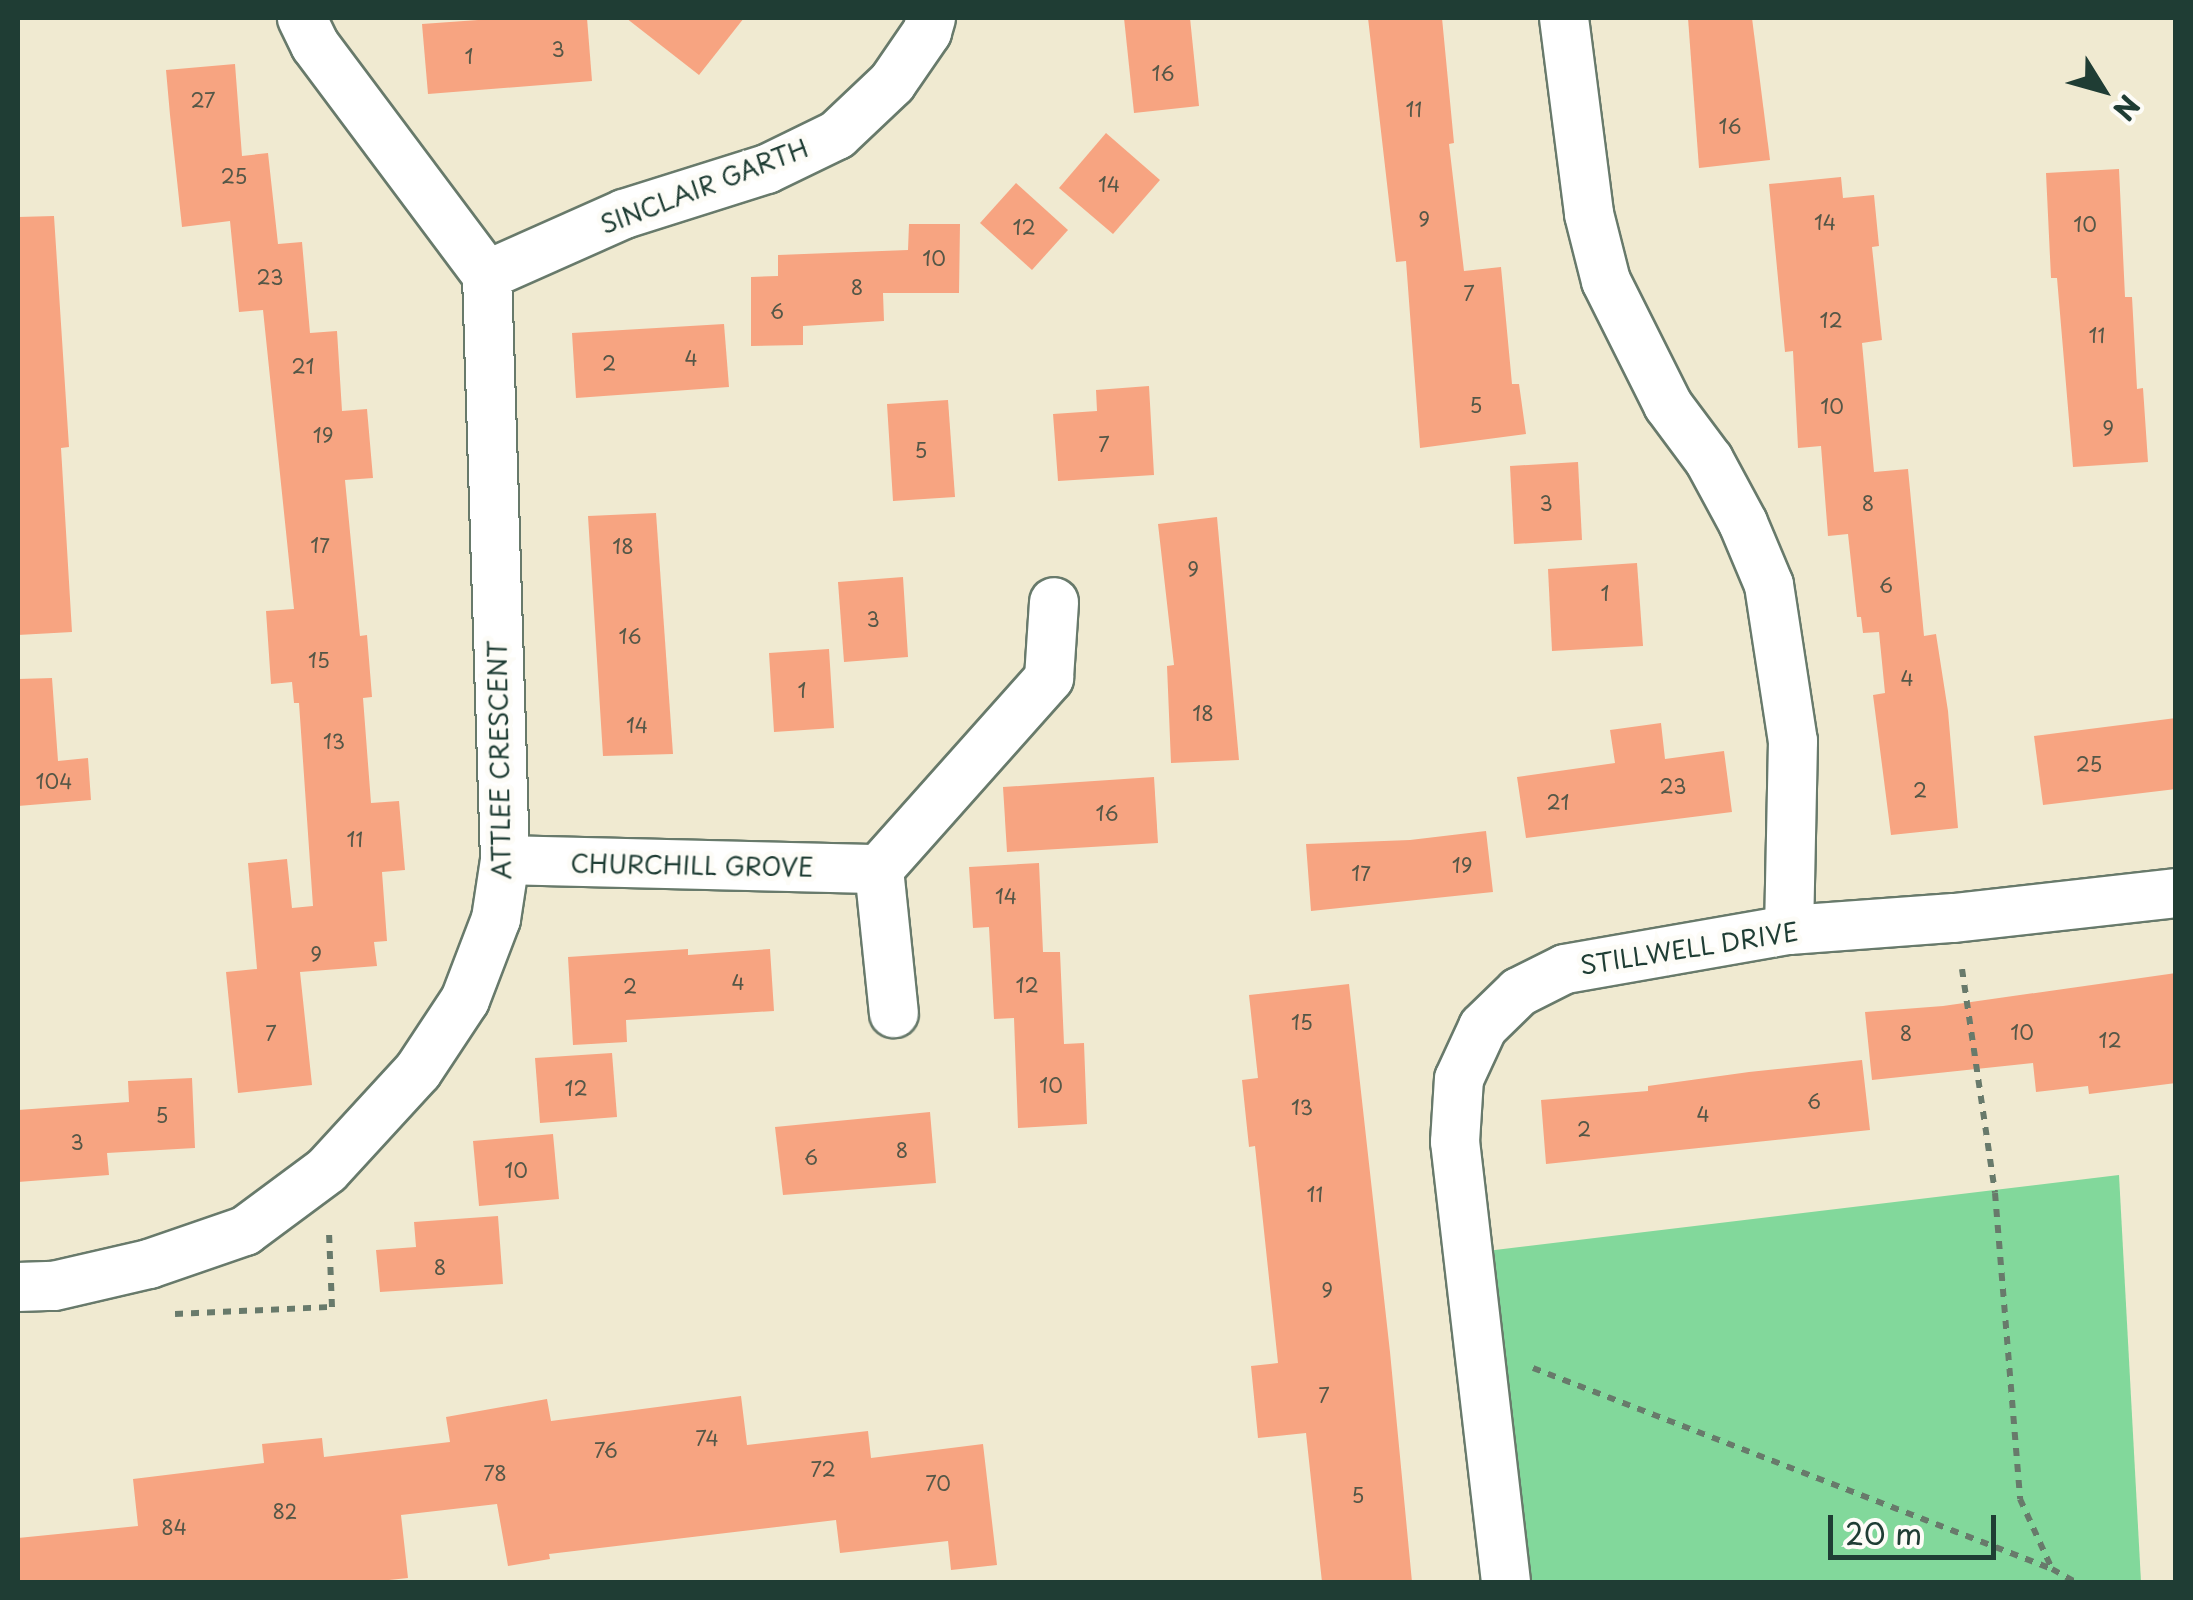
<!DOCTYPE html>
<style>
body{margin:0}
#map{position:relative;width:2193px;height:1600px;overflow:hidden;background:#f0ead1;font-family:"Playpen Sans",sans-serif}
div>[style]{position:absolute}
.green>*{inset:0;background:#82d89b}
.building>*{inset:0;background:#f7a481}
.path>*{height:6px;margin-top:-3px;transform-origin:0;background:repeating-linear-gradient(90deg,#687a6b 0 8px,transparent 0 16px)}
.roads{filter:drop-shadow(2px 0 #687a6b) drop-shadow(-2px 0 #687a6b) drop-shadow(0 2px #687a6b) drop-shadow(0 -2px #687a6b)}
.street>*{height:48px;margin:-24px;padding:0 24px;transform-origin:24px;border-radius:24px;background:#fff}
span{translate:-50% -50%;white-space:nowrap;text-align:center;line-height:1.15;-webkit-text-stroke:10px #fdfcf7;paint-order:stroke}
.number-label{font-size:20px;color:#555747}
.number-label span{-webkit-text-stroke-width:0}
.street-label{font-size:25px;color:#1f3d34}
.frame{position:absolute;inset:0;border:20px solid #1f3d34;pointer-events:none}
.north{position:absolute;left:2053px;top:40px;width:100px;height:100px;-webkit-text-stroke:8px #fdfcf7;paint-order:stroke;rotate:127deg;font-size:28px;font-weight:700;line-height:40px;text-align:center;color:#1f3d34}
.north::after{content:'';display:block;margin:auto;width:35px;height:45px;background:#1f3d34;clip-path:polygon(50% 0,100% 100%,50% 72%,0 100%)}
.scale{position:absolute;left:1828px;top:1515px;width:168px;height:45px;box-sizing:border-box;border:5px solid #1f3d34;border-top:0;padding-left:12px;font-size:30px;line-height:35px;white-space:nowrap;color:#1f3d34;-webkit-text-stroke:8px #fdfcf7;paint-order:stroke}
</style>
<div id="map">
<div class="green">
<i style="clip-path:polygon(2119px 1175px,2141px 1582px,1506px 1582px,1470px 1253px)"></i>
</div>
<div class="building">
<i style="clip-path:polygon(506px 18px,587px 18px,592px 81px,428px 94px,422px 24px)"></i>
<i style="clip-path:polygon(626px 18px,744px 18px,699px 75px)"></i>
<i style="clip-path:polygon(1124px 18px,1190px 18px,1199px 106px,1134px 113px)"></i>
<i style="clip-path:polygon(1368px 18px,1442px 18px,1454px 143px,1449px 144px,1464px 271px,1501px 267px,1512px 384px,1519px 384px,1526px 434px,1420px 448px,1406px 261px,1396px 262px)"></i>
<i style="clip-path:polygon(1688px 18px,1752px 18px,1770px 160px,1699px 168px)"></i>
<i style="clip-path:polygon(235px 64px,242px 156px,268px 153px,278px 244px,302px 242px,310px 333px,337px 331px,342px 411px,367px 409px,373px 478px,345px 480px,360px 636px,367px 635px,372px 697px,363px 698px,371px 803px,399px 801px,405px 870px,382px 872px,387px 941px,374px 942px,377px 966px,300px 972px,312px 1085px,238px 1093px,226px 972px,257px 969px,248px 863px,287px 859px,292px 908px,313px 906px,299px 703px,294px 703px,292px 682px,271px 684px,266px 611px,294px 609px,263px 310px,239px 312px,230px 221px,182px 227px,170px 115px,166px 70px)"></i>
<i style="clip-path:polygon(1106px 133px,1160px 180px,1113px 234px,1059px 188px)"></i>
<i style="clip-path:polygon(2119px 169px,2125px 297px,2132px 297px,2137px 389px,2143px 388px,2148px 462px,2073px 467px,2057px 278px,2051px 278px,2046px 173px)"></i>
<i style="clip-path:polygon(1841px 177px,1843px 198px,1874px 195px,1879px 246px,1872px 247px,1882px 340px,1862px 343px,1874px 472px,1908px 469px,1924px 636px,1936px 634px,1948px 711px,1958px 828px,1891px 835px,1873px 695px,1885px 693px,1879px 632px,1863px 633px,1861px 617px,1857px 617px,1848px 534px,1828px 536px,1821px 446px,1798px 448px,1793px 351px,1785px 352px,1769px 184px)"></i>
<i style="clip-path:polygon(1016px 183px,1068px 230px,1032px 270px,980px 223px)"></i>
<i style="clip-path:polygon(54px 216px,69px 447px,61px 448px,72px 632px,18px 635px,18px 217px)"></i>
<i style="clip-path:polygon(909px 224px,960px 224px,959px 293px,883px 293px,884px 321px,803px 326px,803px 345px,751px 346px,751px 277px,778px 276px,778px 255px,908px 250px)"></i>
<i style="clip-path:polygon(724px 324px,729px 387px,576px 398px,572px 333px)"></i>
<i style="clip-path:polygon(1149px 386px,1154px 475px,1058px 481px,1053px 414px,1097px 411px,1096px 390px)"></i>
<i style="clip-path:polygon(948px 400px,955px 497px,893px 501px,887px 404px)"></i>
<i style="clip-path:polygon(1578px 462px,1582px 540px,1514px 544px,1510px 466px)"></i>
<i style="clip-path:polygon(656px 513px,673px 754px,603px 756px,588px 516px)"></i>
<i style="clip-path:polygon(1217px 517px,1239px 760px,1171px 763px,1167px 666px,1174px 665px,1158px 524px)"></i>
<i style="clip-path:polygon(1637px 563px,1643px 646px,1552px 651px,1548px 569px)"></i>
<i style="clip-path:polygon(903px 577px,908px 657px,844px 662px,838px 582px)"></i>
<i style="clip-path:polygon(829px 649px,834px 728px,774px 732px,769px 653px)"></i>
<i style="clip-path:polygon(52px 678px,58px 761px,88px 758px,91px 800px,18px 806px,18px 679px)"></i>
<i style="clip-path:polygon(2176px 718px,2176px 789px,2043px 805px,2034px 736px)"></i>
<i style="clip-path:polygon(1661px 723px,1665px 759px,1724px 751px,1732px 812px,1526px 838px,1517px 777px,1615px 763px,1610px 730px)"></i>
<i style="clip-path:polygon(1154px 777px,1158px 843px,1007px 852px,1003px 787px)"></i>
<i style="clip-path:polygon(1486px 831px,1493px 892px,1311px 911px,1306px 844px,1410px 840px)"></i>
<i style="clip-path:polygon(1039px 863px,1043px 952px,1060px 952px,1064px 1044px,1084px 1043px,1087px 1124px,1018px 1128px,1014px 1018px,994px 1019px,989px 927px,973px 928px,969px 867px)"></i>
<i style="clip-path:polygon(688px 949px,688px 955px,770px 949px,774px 1011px,626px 1020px,627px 1042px,573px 1045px,568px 957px)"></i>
<i style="clip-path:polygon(2176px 973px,2176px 1083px,2089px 1094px,2088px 1086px,2036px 1092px,2033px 1063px,1872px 1080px,1865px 1012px,1943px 1006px)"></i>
<i style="clip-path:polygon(1349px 984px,1390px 1352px,1412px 1582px,1322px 1582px,1306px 1433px,1258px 1438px,1251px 1366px,1278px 1363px,1255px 1146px,1249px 1147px,1242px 1080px,1258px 1078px,1249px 995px)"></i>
<i style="clip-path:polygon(612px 1053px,617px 1117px,540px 1123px,535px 1058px)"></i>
<i style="clip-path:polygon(1862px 1060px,1870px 1130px,1546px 1164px,1541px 1100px,1648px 1091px,1648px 1086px,1749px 1072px)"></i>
<i style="clip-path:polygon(192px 1078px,195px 1148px,107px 1153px,109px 1175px,18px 1182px,18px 1110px,129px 1102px,128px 1081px)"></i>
<i style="clip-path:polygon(930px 1112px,936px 1183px,783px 1195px,775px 1127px)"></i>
<i style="clip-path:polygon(553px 1134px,559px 1199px,479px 1206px,473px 1141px)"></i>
<i style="clip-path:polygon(498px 1216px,503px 1284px,380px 1292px,376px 1250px,416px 1247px,414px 1222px)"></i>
<i style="clip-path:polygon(741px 1396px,747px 1445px,868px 1431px,871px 1458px,983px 1444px,997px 1565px,951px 1570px,948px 1541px,840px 1553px,836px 1520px,549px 1554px,550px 1559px,508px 1566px,497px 1504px,401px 1515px,408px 1578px,370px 1582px,18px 1582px,18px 1538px,138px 1526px,133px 1479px,264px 1463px,262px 1444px,322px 1438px,324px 1457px,450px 1442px,446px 1417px,547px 1399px,551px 1421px)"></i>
</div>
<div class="path">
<i style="left:1962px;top:969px;width:226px;rotate:81.6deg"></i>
<i style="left:1995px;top:1193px;width:307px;rotate:85.3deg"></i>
<i style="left:2020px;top:1499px;width:77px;rotate:65.4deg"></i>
<i style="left:175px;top:1314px;width:157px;rotate:-2.6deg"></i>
<i style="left:332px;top:1307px;width:76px;rotate:-92.3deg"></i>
<i style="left:1533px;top:1368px;width:557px;rotate:21.17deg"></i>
<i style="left:2052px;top:1569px;width:26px;rotate:29deg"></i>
</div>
<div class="roads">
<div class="street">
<i style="left:1564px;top:18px;width:198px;rotate:82.7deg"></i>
<i style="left:1589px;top:214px;width:69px;rotate:75.8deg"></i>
<i style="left:1606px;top:281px;width:139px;rotate:63.4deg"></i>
<i style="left:1668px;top:405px;width:69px;rotate:53.3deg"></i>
<i style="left:1709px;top:460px;width:72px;rotate:61.6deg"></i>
<i style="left:1743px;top:523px;width:67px;rotate:67.2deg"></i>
<i style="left:1769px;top:585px;width:158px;rotate:81.3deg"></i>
<i style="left:1793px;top:741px;width:189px;rotate:91.2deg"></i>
<i style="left:487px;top:275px;width:150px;rotate:-24deg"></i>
<i style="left:624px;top:214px;width:150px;rotate:-17.5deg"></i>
<i style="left:767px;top:169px;width:78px;rotate:-25.9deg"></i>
<i style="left:837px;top:135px;width:76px;rotate:-43.4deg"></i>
<i style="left:892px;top:83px;width:62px;rotate:-55.5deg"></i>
<i style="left:927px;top:32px;width:15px;rotate:-74deg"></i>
<i style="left:505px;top:860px;width:374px;rotate:1.4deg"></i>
<i style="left:879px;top:869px;width:256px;rotate:-48.3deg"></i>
<i style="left:1049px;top:678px;width:76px;rotate:-86.2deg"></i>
<i style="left:879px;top:869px;width:145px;rotate:84.1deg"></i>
<i style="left:18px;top:1287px;width:36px;rotate:-2deg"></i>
<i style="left:54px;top:1286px;width:98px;rotate:-13deg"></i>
<i style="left:149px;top:1264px;width:102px;rotate:-19deg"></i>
<i style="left:245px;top:1231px;width:102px;rotate:-36.6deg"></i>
<i style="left:327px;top:1170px;width:134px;rotate:-47.4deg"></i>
<i style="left:418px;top:1071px;width:85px;rotate:-56.5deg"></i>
<i style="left:465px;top:1000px;width:87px;rotate:-69.1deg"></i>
<i style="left:496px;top:919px;width:60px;rotate:-81.3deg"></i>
<i style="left:505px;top:860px;width:585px;rotate:-91.76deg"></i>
<i style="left:487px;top:275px;width:287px;rotate:-126.8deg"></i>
<i style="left:315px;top:45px;width:30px;rotate:-116deg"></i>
<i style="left:1506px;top:1582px;width:443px;rotate:-96.6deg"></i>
<i style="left:1455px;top:1142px;width:63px;rotate:-86.4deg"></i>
<i style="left:1459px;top:1079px;width:57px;rotate:-65.2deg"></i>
<i style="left:1483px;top:1027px;width:50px;rotate:-44.2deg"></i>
<i style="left:1519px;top:992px;width:51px;rotate:-26.6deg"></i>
<i style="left:1565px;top:969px;width:227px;rotate:-9.9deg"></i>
<i style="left:1789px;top:930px;width:165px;rotate:-4.2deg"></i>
<i style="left:1954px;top:918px;width:223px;rotate:-6.4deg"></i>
</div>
</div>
<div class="number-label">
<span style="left:558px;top:49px">3</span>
<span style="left:469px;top:56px">1</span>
<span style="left:1163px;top:73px">16</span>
<span style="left:203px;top:100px">27</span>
<span style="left:1414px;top:109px">11</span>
<span style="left:1730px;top:126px">16</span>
<span style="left:234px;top:176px">25</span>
<span style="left:1109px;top:184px">14</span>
<span style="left:1424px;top:219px">9</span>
<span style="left:1825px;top:222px">14</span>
<span style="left:2085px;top:224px">10</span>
<span style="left:1024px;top:227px">12</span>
<span style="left:934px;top:258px">10</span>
<span style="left:270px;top:277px">23</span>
<span style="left:857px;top:287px">8</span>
<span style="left:1469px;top:293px">7</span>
<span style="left:777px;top:311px">6</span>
<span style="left:1831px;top:320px">12</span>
<span style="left:2097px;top:335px">11</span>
<span style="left:691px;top:358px">4</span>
<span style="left:609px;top:363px">2</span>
<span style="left:303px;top:366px">21</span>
<span style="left:1476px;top:405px">5</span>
<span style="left:1832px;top:406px">10</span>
<span style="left:2108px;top:428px">9</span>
<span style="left:323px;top:435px">19</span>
<span style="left:1104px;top:444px">7</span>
<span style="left:921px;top:450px">5</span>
<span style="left:1546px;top:503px">3</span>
<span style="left:1868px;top:503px">8</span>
<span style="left:320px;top:545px">17</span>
<span style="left:623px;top:546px">18</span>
<span style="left:1193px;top:569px">9</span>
<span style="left:1886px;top:585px">6</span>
<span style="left:1605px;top:593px">1</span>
<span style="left:873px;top:619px">3</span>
<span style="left:630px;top:636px">16</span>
<span style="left:319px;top:660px">15</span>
<span style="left:1907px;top:678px">4</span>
<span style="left:802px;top:690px">1</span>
<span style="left:1203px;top:713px">18</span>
<span style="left:637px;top:725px">14</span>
<span style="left:334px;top:741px">13</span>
<span style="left:2089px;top:764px">25</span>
<span style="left:54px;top:781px">104</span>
<span style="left:1673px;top:786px">23</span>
<span style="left:1920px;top:790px">2</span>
<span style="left:1558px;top:802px">21</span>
<span style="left:1107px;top:813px">16</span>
<span style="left:355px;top:839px">11</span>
<span style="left:1462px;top:865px">19</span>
<span style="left:1361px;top:873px">17</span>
<span style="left:1006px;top:896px">14</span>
<span style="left:316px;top:954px">9</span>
<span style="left:738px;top:982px">4</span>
<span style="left:1027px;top:985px">12</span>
<span style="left:630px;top:986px">2</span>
<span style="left:1302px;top:1022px">15</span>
<span style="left:2022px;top:1032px">10</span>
<span style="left:271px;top:1033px">7</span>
<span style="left:1906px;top:1033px">8</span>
<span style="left:2110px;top:1040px">12</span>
<span style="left:1051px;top:1085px">10</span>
<span style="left:576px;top:1088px">12</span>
<span style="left:1814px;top:1101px">6</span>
<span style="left:1302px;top:1107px">13</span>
<span style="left:1703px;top:1114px">4</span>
<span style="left:162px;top:1115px">5</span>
<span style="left:1584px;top:1129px">2</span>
<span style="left:77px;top:1142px">3</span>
<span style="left:902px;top:1150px">8</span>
<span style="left:811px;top:1157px">6</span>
<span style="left:516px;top:1170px">10</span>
<span style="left:1315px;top:1194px">11</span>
<span style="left:440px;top:1267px">8</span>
<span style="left:1327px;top:1290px">9</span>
<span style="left:1324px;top:1395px">7</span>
<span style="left:707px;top:1438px">74</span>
<span style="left:606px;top:1450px">76</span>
<span style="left:823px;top:1469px">72</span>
<span style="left:495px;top:1473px">78</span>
<span style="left:938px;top:1483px">70</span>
<span style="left:1358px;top:1495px">5</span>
<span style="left:285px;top:1511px">82</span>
<span style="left:174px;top:1527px">84</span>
</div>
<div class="street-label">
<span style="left:704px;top:186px;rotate:-21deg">SINCLAIR GARTH</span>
<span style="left:499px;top:760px;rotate:-91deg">ATTLEE CRESCENT</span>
<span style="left:692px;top:865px;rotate:1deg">CHURCHILL GROVE</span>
<span style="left:1689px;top:948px;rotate:-9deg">STILLWELL DRIVE</span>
</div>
<div class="frame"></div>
<div class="north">N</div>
<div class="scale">20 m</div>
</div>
